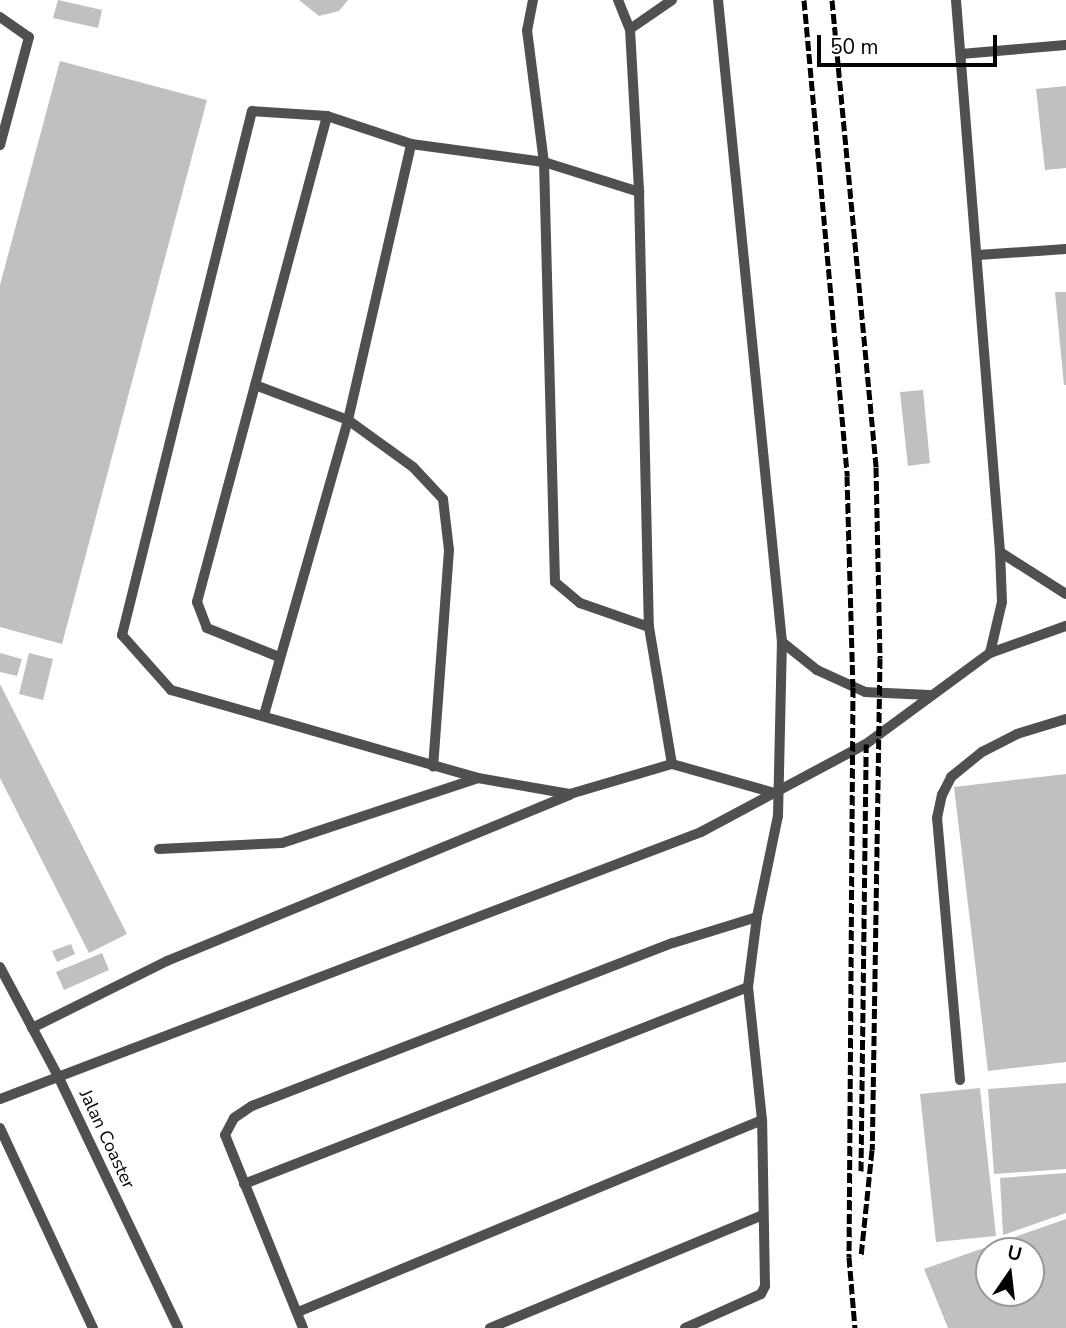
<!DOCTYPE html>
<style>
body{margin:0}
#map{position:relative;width:1066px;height:1328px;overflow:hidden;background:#fff;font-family:"Nunito Sans",sans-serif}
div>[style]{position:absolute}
.building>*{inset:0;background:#c0c0c0}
.lane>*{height:10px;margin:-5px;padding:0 5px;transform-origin:5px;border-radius:5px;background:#505050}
.rail>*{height:5px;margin-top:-2.5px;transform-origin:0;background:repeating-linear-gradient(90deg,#000 0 10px,transparent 0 13.5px)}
span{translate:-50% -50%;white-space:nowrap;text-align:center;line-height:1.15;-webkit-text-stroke:7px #fff;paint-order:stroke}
.street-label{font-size:18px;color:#000}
.north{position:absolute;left:975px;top:1237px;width:70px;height:70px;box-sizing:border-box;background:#fff;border:2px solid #999;border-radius:50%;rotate:14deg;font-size:19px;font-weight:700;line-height:28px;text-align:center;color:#000}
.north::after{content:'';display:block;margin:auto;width:24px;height:32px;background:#000;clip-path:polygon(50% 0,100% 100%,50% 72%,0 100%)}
.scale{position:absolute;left:817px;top:35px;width:180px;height:32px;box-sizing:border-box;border:4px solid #000;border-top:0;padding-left:9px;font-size:21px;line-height:24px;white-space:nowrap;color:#000;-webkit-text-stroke:5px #fff;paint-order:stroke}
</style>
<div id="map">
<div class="building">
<i style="clip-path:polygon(58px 0,102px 10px,98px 28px,53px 18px)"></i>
<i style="clip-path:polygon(299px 0,348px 0,339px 11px,319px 16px)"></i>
<i style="clip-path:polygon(60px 61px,207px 100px,62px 644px,0 627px,0 285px)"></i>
<i style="clip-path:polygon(1066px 86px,1066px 168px,1045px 170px,1036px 89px)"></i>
<i style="clip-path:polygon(1055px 292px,1066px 292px,1066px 385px,1064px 385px)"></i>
<i style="clip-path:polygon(923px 390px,930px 463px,908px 466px,900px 392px)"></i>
<i style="clip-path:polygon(0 653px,22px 659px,17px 676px,0 672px)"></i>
<i style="clip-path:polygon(29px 653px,53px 659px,43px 700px,19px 694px)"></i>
<i style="clip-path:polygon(0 684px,127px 934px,89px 953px,0 778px)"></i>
<i style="clip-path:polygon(1066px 774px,1066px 1062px,988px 1071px,954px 787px)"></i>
<i style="clip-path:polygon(71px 944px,75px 954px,57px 962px,52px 951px)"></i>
<i style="clip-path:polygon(102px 953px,109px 970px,64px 990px,56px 972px)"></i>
<i style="clip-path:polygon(1066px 1083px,1066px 1169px,994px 1174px,988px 1089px)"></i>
<i style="clip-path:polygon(980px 1088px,996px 1236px,936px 1242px,920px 1094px)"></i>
<i style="clip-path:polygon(1066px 1173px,1066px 1213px,1003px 1235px,1000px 1178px)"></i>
<i style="clip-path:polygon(evenodd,1066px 1219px,1066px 1328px,948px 1328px,924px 1269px,1066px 1219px,989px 1251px,1031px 1251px,1031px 1293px,989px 1293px,989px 1251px)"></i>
</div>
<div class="lane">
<i style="left:533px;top:0;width:31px;rotate:101deg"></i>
<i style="left:527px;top:30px;width:133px;rotate:82.7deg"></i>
<i style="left:544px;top:162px;width:420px;rotate:88.5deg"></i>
<i style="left:555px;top:582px;width:33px;rotate:40deg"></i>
<i style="left:580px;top:603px;width:73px;rotate:19.2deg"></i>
<i style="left:618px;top:0;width:31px;rotate:68deg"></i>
<i style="left:630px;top:29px;width:163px;rotate:86.8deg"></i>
<i style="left:0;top:17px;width:35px;rotate:35deg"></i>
<i style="left:29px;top:37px;width:112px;rotate:105deg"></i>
<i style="left:630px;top:29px;width:51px;rotate:-34.6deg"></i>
<i style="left:961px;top:54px;width:105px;rotate:-4.9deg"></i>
<i style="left:327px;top:116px;width:75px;rotate:-176.2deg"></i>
<i style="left:252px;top:111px;width:540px;rotate:103.93deg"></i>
<i style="left:122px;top:635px;width:74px;rotate:48.3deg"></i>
<i style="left:171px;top:690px;width:319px;rotate:16deg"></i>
<i style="left:478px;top:778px;width:93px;rotate:9.9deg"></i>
<i style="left:570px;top:794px;width:106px;rotate:-16.4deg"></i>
<i style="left:672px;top:764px;width:110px;rotate:15.8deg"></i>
<i style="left:978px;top:255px;width:88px;rotate:-3.9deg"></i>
<i style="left:255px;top:385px;width:99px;rotate:20.6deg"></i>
<i style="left:348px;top:420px;width:80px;rotate:35.9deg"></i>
<i style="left:413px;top:467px;width:44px;rotate:46.8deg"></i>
<i style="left:443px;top:499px;width:51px;rotate:83.3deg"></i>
<i style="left:449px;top:550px;width:217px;rotate:94.2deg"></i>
<i style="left:1000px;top:552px;width:78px;rotate:32.5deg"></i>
<i style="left:782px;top:642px;width:45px;rotate:38.7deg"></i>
<i style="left:817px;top:670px;width:53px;rotate:24.6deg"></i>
<i style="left:865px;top:692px;width:64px;rotate:2.7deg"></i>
<i style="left:990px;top:653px;width:81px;rotate:-19.6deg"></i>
<i style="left:279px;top:657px;width:78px;rotate:-158.1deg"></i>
<i style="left:207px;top:628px;width:28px;rotate:-111deg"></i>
<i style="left:197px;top:602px;width:503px;rotate:-75.02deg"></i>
<i style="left:327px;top:116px;width:89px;rotate:18.4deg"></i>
<i style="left:411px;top:144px;width:134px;rotate:7.7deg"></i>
<i style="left:544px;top:162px;width:100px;rotate:17.5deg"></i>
<i style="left:639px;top:192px;width:435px;rotate:88.7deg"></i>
<i style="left:649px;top:627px;width:139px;rotate:80.5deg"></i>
<i style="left:264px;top:715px;width:307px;rotate:-74.1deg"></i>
<i style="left:348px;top:420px;width:283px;rotate:-77.1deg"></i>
<i style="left:159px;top:849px;width:123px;rotate:-2.8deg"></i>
<i style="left:282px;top:843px;width:206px;rotate:-18.3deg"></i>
<i style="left:0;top:967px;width:123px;rotate:62deg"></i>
<i style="left:58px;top:1076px;width:279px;rotate:64.5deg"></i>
<i style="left:32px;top:1028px;width:151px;rotate:-26.4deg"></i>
<i style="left:167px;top:961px;width:435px;rotate:-22.4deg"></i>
<i style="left:960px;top:1080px;width:263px;rotate:-95deg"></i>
<i style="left:937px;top:818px;width:24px;rotate:-78deg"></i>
<i style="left:942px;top:795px;width:20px;rotate:-63deg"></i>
<i style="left:951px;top:777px;width:40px;rotate:-39deg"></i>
<i style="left:982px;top:752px;width:39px;rotate:-27deg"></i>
<i style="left:1017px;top:734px;width:51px;rotate:-17deg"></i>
<i style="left:0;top:1099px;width:750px;rotate:-20.85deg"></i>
<i style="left:701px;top:832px;width:187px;rotate:-28.1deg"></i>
<i style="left:866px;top:744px;width:154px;rotate:-36.3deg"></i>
<i style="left:990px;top:653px;width:52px;rotate:-76.8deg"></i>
<i style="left:1002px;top:602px;width:50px;rotate:-92.3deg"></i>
<i style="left:1000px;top:552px;width:554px;rotate:-94.56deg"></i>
<i style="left:0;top:1128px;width:221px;rotate:65.1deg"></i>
<i style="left:244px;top:1184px;width:541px;rotate:-21.35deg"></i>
<i style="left:298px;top:1312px;width:502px;rotate:-22.48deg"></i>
<i style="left:303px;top:1328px;width:208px;rotate:-112deg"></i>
<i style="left:225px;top:1135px;width:19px;rotate:-62deg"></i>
<i style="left:234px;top:1118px;width:22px;rotate:-34deg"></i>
<i style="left:252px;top:1106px;width:451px;rotate:-21.2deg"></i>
<i style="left:673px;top:943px;width:88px;rotate:-17.2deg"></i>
<i style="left:757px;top:917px;width:103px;rotate:-78.3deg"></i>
<i style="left:778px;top:816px;width:174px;rotate:-88.7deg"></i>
<i style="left:782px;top:642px;width:645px;rotate:-95.69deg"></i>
<i style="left:490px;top:1328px;width:293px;rotate:-22.5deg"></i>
<i style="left:685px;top:1328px;width:83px;rotate:-24.1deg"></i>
<i style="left:761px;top:1294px;width:9px;rotate:-63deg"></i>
<i style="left:765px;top:1286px;width:166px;rotate:-91deg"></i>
<i style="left:762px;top:1120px;width:134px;rotate:-96deg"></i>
<i style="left:748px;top:987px;width:71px;rotate:-82.7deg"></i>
</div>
<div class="rail">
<i style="left:804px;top:0;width:478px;rotate:84.8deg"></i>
<i style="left:847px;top:476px;width:211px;rotate:88.4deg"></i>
<i style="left:853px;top:687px;width:570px;rotate:90.4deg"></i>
<i style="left:849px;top:1257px;width:71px;rotate:85.2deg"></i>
<i style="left:832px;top:0;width:469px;rotate:84.6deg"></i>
<i style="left:876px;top:467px;width:191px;rotate:88.8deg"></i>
<i style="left:880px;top:658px;width:492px;rotate:90.9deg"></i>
<i style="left:872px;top:1150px;width:108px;rotate:95.9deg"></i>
<i style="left:861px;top:1171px;width:427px;rotate:-89.3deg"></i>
</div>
<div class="street-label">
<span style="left:107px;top:1139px;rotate:65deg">Jalan Coaster</span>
</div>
<div class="north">U</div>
<div class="scale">50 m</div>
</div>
